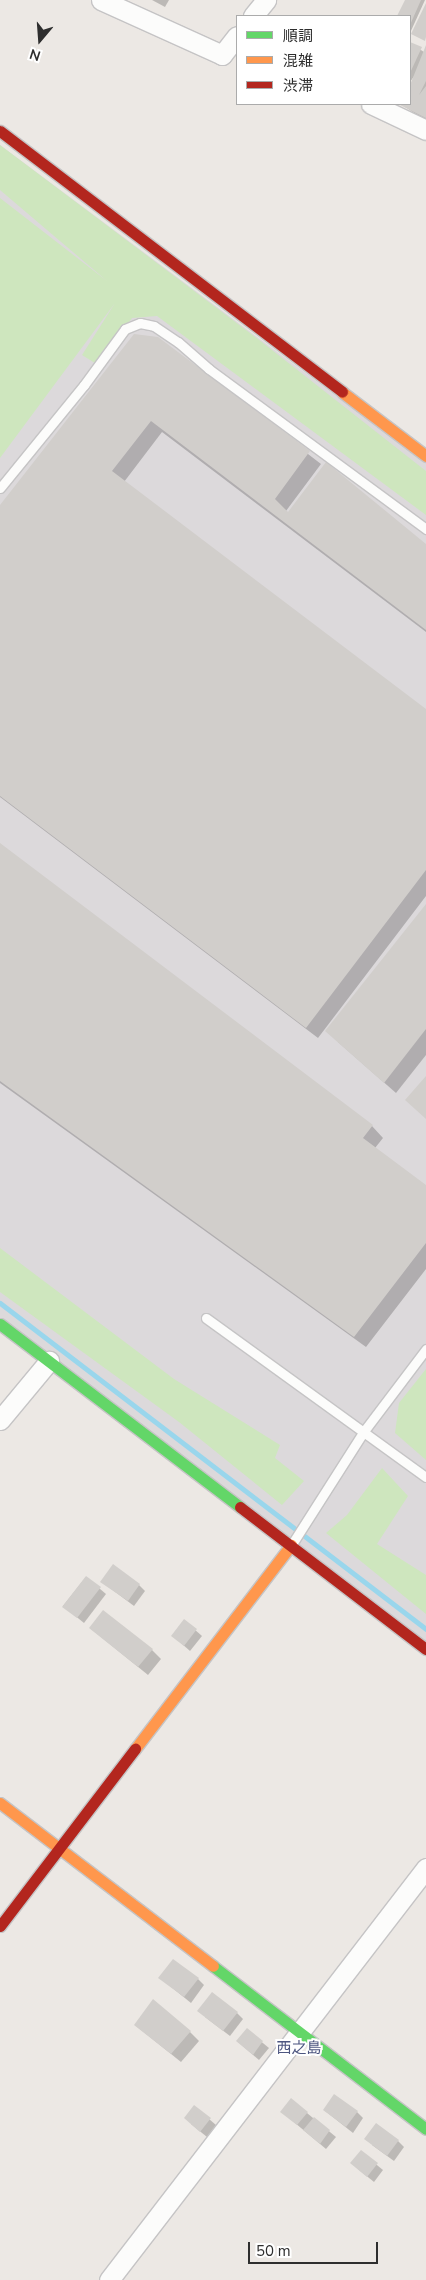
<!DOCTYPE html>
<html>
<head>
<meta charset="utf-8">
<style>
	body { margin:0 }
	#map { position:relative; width:426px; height:2280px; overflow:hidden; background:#ece8e4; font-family:"Nunito Sans","Noto Sans JP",sans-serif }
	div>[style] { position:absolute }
	.industrial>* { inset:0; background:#dcd9db }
	.green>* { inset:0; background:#cee6be }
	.shadow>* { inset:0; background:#0003 }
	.stream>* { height:5px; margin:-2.5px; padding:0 2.5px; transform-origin:2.5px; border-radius:2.5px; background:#99d6ec }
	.building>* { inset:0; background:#d1cecb }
	.roads { filter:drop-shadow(1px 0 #c5c4c5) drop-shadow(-1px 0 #c5c4c5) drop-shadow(0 1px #c5c4c5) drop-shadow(0 -1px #c5c4c5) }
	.lane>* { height:9px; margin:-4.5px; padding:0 4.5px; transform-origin:4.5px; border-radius:4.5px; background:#fcfcfb }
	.street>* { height:19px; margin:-9.5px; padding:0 9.5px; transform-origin:9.5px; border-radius:9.5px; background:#fcfcfb }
	.fast>* { height:11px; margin:-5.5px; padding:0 5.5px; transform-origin:5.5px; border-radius:5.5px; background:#63d668 }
	.slow>* { height:11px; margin:-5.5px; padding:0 5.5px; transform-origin:5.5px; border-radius:5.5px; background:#ff974d }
	.jam>* { height:11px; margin:-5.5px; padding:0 5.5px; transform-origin:5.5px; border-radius:5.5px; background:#b3261e }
	span { translate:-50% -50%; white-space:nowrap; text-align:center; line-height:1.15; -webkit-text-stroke:4px #fff; paint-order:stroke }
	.quarter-label { font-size:15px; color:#4d5680 }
	.legend { position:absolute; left:236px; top:15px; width:175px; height:90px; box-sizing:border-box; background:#fff; border:1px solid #ababab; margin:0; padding:6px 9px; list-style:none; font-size:15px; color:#2e2e2e }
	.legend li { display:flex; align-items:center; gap:10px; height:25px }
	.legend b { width:25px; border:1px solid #ababab }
	.north { position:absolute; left:15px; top:15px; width:50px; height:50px; -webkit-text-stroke:4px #fff; paint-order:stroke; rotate:198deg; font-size:14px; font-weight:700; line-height:20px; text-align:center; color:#2e2e2e }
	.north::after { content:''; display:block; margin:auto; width:18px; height:22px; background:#2e2e2e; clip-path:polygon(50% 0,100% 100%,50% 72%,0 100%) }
	.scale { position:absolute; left:248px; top:2242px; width:130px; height:22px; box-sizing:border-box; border:2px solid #2e2e2e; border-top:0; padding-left:6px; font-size:15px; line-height:18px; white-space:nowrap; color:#2e2e2e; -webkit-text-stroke:4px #fff; paint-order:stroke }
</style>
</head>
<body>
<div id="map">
	<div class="industrial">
		<div style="clip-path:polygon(0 145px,426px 463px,426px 1643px,0 1322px)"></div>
	</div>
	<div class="green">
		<div style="clip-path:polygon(0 145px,258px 339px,426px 471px,426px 515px,157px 316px,132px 318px,98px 365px,82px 355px,115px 303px,0 458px,0 198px,107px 281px,0 190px)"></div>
		<div style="clip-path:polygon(0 1248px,174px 1379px,280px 1445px,275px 1458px,304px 1481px,282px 1505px,179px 1422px,0 1292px)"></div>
		<div style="clip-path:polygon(426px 1369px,426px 1460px,395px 1433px,399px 1403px)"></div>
		<div style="clip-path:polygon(382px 1468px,408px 1496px,377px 1544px,426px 1575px,426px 1614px,326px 1533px,347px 1515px)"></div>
	</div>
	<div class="shadow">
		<div style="clip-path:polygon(152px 0,169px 0,165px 7px)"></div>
		<div style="clip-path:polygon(406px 0,425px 0,410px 33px,410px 16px,398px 16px)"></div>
		<div style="clip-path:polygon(410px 43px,424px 52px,426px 50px,426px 121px,401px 104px,410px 104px,410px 89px,415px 75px,410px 82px)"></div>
		<div style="clip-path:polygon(157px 338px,321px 464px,286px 511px,288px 514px,426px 546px,426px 632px,162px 432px,124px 482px,426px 711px,426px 896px,318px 1038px,0 797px,0 507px)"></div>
		<div style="clip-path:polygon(0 844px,372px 1126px,383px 1138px,375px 1148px,426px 1187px,426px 1269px,366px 1347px,0 1083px)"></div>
		<div style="clip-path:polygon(426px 906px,426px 1055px,396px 1093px,338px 1042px)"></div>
		<div style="clip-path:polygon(86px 1577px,106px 1594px,84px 1623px,63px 1606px)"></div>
		<div style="clip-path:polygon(102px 1582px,139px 1585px,145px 1591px,134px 1606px)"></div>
		<div style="clip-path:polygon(185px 1621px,202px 1636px,190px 1651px,173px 1636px)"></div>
		<div style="clip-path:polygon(90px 1628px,152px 1650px,161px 1659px,148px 1675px)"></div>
		<div style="clip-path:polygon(160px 1978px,198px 1979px,204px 1985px,191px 2003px)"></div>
		<div style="clip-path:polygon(237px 2013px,243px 2019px,230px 2036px,205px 2017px)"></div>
		<div style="clip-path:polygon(135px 2025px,190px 2032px,199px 2041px,181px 2062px)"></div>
		<div style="clip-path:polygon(247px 2030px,269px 2048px,259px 2060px,237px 2041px)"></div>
		<div style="clip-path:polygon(194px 2106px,216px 2125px,207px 2137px,191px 2124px)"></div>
		<div style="clip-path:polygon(324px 2110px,357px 2112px,363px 2118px,353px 2133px)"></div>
		<div style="clip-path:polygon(282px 2112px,307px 2113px,336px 2137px,326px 2149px)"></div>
		<div style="clip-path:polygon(398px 2141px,404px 2147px,394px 2161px,372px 2145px)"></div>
		<div style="clip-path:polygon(361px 2152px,383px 2170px,374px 2182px,358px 2169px)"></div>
	</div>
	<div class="stream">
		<div style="left:0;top:1303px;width:536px;rotate:37.43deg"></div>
	</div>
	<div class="building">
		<div style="clip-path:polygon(405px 0,421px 0,410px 25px,410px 16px,397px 16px)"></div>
		<div style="clip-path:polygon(426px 3px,426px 37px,425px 41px,411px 34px)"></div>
		<div style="clip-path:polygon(410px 42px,422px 47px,410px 73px)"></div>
		<div style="clip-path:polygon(426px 45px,426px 81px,419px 95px,426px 86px,426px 118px,398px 104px,410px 104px,410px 85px)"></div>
		<div style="clip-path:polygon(134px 334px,158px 337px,310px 451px,275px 499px,288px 512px,326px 462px,426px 544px,426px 630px,151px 421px,112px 471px,426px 709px,426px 870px,306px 1028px,0 796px,0 505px)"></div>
		<div style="clip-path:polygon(0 843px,373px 1125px,363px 1138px,426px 1185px,426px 1243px,354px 1337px,0 1081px)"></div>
		<div style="clip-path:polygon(426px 904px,426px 1029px,384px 1083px,325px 1031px)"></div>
		<div style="clip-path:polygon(426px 1076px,426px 1119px,405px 1100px)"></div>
		<div style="clip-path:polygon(113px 1564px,140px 1584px,128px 1601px,100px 1582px)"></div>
		<div style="clip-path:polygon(86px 1576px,101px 1587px,77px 1618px,62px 1607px)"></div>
		<div style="clip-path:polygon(103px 1610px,153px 1649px,138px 1667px,89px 1628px)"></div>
		<div style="clip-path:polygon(184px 1619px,197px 1629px,184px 1646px,171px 1636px)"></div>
		<div style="clip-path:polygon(173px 1959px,199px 1978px,184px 1997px,158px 1978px)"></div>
		<div style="clip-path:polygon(212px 1992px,238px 2012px,223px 2031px,197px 2011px)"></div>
		<div style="clip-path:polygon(153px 1999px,191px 2031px,171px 2054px,134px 2025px)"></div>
		<div style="clip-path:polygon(247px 2028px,263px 2041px,253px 2055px,236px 2041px)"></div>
		<div style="clip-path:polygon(334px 2094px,358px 2111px,346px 2127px,323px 2110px)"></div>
		<div style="clip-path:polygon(291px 2098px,308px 2112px,297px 2125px,280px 2112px)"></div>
		<div style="clip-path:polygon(194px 2105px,211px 2118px,200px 2132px,184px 2118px)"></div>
		<div style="clip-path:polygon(314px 2117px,330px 2130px,320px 2144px,303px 2130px)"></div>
		<div style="clip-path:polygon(376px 2123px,399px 2140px,387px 2156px,364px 2139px)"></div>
		<div style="clip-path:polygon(361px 2150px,378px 2163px,367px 2177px,350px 2163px)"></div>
	</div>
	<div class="roads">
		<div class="lane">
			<div style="left:0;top:488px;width:133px;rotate:-50.8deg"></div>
			<div style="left:84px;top:385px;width:69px;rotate:-53.8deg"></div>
			<div style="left:125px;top:329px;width:16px;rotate:-22deg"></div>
			<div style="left:140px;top:323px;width:14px;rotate:12deg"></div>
			<div style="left:154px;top:326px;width:29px;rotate:34deg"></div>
			<div style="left:178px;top:342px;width:41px;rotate:41.1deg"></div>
			<div style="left:209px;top:369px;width:270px;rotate:36.4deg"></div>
			<div style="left:206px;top:1318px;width:271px;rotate:35.9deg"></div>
			<div style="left:292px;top:1544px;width:134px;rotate:-57.5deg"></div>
			<div style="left:364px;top:1431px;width:103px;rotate:-52.9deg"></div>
		</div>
		<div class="street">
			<div style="left:101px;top:0;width:133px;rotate:24.4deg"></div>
			<div style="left:222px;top:55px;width:24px;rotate:-52deg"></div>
			<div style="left:253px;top:16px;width:21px;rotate:-51deg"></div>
			<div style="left:371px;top:104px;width:61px;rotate:25.3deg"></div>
			<div style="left:0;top:1420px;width:77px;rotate:-50.3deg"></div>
			<div style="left:109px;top:2280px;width:520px;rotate:-52.42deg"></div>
		</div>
		<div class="fast">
			<div style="left:0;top:1324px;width:302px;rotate:37.3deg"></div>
			<div style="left:213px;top:1966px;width:268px;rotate:37.4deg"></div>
		</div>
		<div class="slow">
			<div style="left:342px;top:392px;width:106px;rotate:37.3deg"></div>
			<div style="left:135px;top:1749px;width:257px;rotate:-52.6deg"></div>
			<div style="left:0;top:1803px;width:268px;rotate:37.4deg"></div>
		</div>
		<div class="jam">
			<div style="left:0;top:131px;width:430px;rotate:37.3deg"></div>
			<div style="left:240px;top:1507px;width:234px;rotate:37.4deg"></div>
			<div style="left:0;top:1926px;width:223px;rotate:-52.7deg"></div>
		</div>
	</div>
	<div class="quarter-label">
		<span style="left:299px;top:2049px">西之島</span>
	</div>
	<ul class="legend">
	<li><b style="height:6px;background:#63d668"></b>順調</li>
	<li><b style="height:6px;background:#ff974d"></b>混雑</li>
	<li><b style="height:6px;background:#b3261e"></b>渋滞</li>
	</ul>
	<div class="north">N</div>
	<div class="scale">50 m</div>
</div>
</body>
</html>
